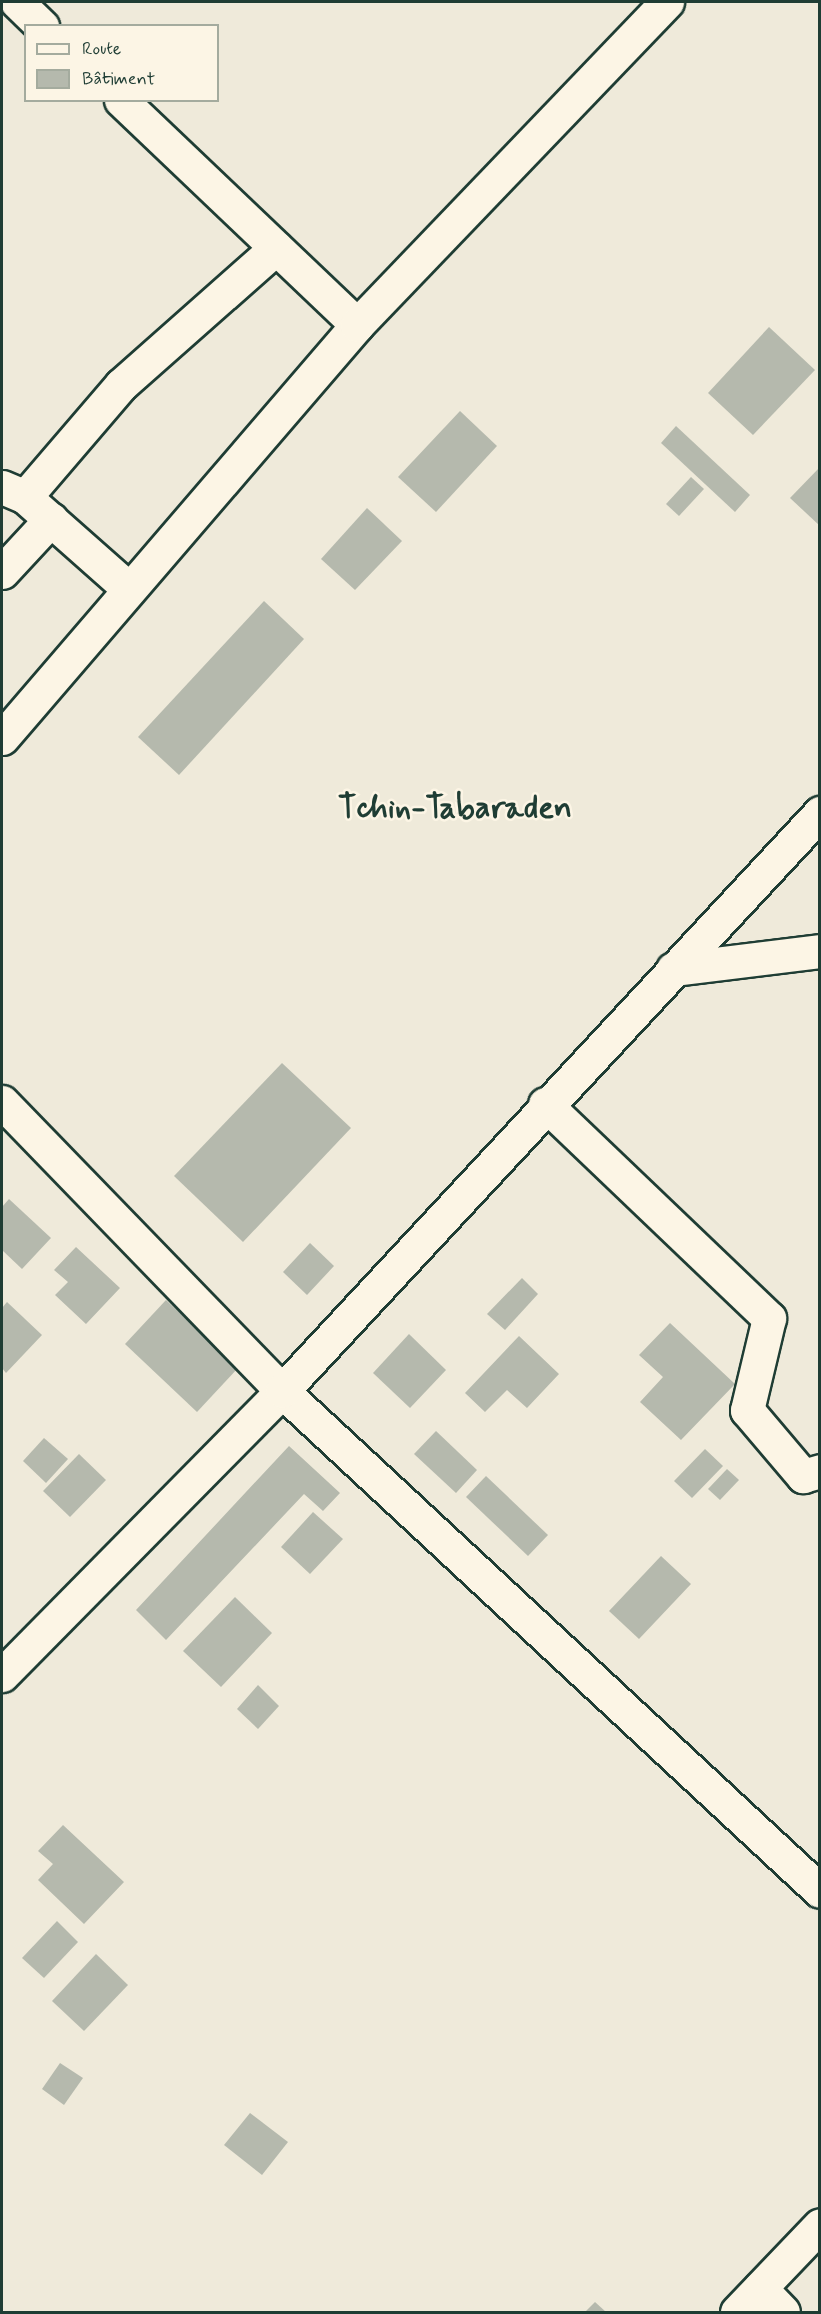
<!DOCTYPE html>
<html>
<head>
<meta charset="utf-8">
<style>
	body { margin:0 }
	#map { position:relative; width:821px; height:2314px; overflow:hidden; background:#efeada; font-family:Mynerve,sans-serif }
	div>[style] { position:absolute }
	.building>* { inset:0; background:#b5b9ad }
	.roads { filter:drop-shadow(2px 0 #1f3d34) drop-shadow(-2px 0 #1f3d34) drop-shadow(0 2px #1f3d34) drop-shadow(0 -2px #1f3d34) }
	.minor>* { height:33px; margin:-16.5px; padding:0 16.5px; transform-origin:16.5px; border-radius:16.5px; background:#fcf5e5 }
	span { translate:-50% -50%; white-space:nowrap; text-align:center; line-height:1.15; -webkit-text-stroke:5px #fcf5e5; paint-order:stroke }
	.town-label { font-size:32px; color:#1f3d34; font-weight:700 }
	.frame { position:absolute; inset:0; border:3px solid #1f3d34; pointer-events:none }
	.legend { position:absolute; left:24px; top:24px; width:195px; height:78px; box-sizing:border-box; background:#fcf5e5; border:2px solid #a4ab9e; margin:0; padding:8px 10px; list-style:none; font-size:18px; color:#1f3d34 }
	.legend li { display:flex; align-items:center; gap:12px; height:30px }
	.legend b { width:30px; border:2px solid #a4ab9e }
</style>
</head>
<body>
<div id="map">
	<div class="building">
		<div style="clip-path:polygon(769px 327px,815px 370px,753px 435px,708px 393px)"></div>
		<div style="clip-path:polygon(460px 411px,497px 446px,436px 512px,398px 477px)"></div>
		<div style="clip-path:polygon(676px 426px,750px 495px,735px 512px,661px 443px)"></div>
		<div style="clip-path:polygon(820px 467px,820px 526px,790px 498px)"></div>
		<div style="clip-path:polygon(691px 477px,704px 489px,679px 516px,666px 504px)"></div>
		<div style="clip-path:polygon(367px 508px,402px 541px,355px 590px,321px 559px)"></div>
		<div style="clip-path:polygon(264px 601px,304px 639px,179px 775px,138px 737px)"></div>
		<div style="clip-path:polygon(282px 1063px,351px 1128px,243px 1242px,174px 1176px)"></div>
		<div style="clip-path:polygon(9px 1199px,51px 1238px,22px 1269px,2px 1250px,2px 1207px)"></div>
		<div style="clip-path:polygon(310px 1243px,334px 1266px,307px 1295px,283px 1272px)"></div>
		<div style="clip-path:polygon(76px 1247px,120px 1288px,86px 1324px,55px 1295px,68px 1282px,54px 1270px)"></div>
		<div style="clip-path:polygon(522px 1278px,538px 1294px,505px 1330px,487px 1314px)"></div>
		<div style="clip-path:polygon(166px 1300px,238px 1368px,197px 1412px,125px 1344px)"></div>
		<div style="clip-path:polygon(7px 1302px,42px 1335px,6px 1373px,2px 1368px,2px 1308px)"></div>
		<div style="clip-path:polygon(670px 1323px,735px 1384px,681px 1440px,640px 1402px,663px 1377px,639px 1355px)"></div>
		<div style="clip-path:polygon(409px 1334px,446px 1370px,410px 1408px,373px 1373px)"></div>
		<div style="clip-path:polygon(519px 1336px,559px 1374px,527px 1408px,507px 1390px,485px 1412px,465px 1393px)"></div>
		<div style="clip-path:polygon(436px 1431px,477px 1470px,456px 1493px,414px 1454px)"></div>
		<div style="clip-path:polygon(44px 1438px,68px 1459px,46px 1483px,23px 1461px)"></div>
		<div style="clip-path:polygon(289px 1446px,340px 1493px,323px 1511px,304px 1494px,166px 1640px,136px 1610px)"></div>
		<div style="clip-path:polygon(705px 1449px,723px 1466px,692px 1498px,674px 1481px)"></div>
		<div style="clip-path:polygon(79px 1454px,106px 1480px,70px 1517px,43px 1491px)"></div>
		<div style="clip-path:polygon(727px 1469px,739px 1480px,720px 1500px,708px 1489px)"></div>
		<div style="clip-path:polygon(486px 1476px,548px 1535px,528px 1556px,466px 1497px)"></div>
		<div style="clip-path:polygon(313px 1512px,343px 1539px,310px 1574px,281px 1547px)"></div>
		<div style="clip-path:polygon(661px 1556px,691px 1584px,639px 1639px,609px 1611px)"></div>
		<div style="clip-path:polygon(235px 1597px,272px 1633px,221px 1687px,183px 1651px)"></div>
		<div style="clip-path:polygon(258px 1685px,279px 1706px,258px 1729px,237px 1709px)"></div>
		<div style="clip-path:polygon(63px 1825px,124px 1882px,84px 1924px,38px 1880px,53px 1864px,38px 1851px)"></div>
		<div style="clip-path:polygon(57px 1921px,78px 1942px,44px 1978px,22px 1958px)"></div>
		<div style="clip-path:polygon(96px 1954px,128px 1985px,84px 2031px,52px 2001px)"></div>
		<div style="clip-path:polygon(60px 2063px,83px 2078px,64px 2105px,42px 2089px)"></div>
		<div style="clip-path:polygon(250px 2113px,288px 2142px,262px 2175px,224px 2145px)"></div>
		<div style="clip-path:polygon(595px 2302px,606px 2312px,585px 2312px)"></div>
	</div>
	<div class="roads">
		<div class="minor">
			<div style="left:17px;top:2px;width:35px;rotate:44deg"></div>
			<div style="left:121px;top:100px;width:326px;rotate:43.6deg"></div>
			<div style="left:2px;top:487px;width:25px;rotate:23deg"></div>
			<div style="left:25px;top:497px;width:139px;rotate:41.5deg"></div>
			<div style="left:25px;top:497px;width:148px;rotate:-49.4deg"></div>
			<div style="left:121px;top:385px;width:207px;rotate:-41.5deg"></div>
			<div style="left:2px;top:572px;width:72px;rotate:-47.2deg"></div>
			<div style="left:2px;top:738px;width:545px;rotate:-49.32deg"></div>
			<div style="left:357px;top:325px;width:448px;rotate:-46.2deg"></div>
			<div style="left:673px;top:969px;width:148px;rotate:-7deg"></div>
			<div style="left:2px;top:1102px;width:402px;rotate:45.9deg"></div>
			<div style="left:282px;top:1391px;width:734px;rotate:42.9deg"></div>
			<div style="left:545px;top:1104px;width:310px;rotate:43.7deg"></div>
			<div style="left:769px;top:1318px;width:95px;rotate:103.4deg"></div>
			<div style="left:747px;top:1410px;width:87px;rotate:49.7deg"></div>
			<div style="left:803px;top:1476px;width:18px;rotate:-16deg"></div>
			<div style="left:2px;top:1675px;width:399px;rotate:-45.4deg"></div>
			<div style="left:282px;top:1391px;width:790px;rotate:-47.05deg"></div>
			<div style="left:760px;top:2288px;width:33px;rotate:46deg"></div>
			<div style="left:737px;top:2312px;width:120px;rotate:-46.3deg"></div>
		</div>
	</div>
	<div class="town-label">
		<span style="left:455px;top:808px">Tchin-Tabaraden</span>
	</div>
	<div class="frame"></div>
	<ul class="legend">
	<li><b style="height:8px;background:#fcf5e5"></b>Route</li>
	<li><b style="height:16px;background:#b5b9ad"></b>Bâtiment</li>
	</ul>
</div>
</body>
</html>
